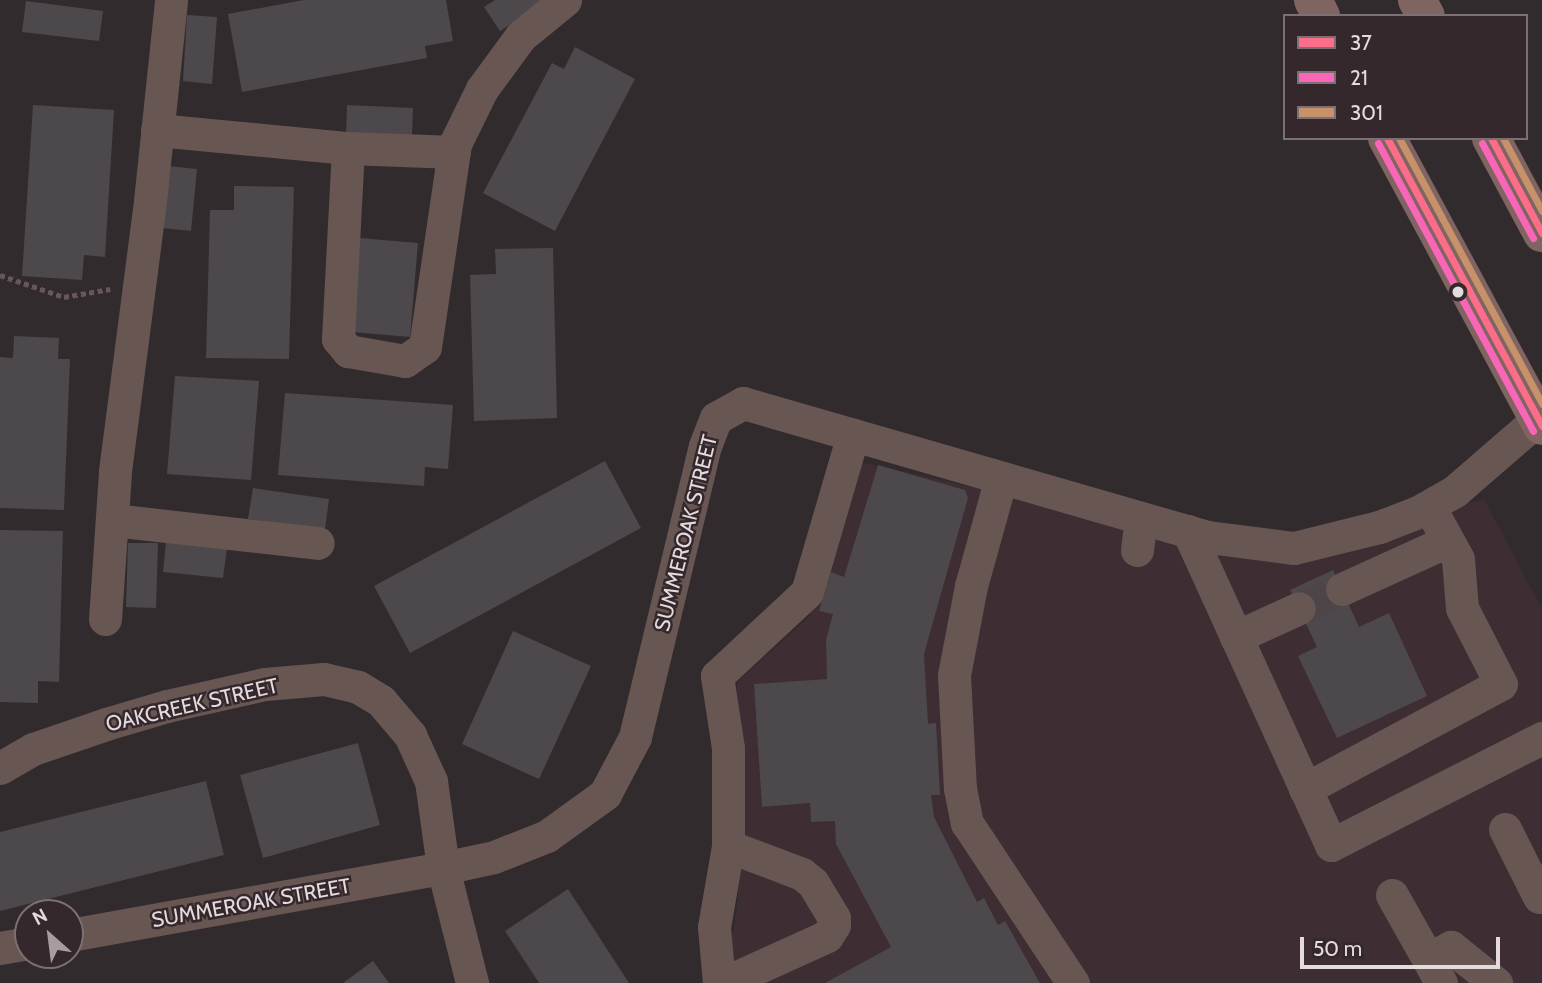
<!DOCTYPE html>
<html>
<head>
<meta charset="utf-8">
<style>
	body { margin:0 }
	#map { position:relative; width:1542px; height:983px; overflow:hidden; background:#322b2e; font-family:Cabin,sans-serif }
	div>[style] { position:absolute }
	.built>* { inset:0; background:#3e2d33 }
	.building>* { inset:0; background:#4c484b }
	.minor-tunnel>* { height:33px; margin-top:-16.5px; transform-origin:0; background:repeating-linear-gradient(90deg,#4d4548 0 33px,transparent 0 50px) }
	.path>* { height:4.5px; margin-top:-2.25px; transform-origin:0; background:repeating-linear-gradient(90deg,#665858 0 5px,transparent 0 8.5px) }
	.minor>* { height:33px; margin:-16.5px; padding:0 16.5px; transform-origin:16.5px; border-radius:16.5px; background:#685653 }
	.major>* { height:38px; margin:-19px; padding:0 19px; transform-origin:19px; border-radius:19px; background:#7f6462 }
	.bus-1>* { height:7px; margin:-3.5px; padding:0 3.5px; transform-origin:3.5px; border-radius:3.5px; background:#fb6d88 }
	.bus-2>* { height:7px; margin:-3.5px; padding:0 3.5px; transform-origin:3.5px; border-radius:3.5px; background:#fa66b7 }
	.bus-3>* { height:7px; margin:-3.5px; padding:0 3.5px; transform-origin:3.5px; border-radius:3.5px; background:#c7916a }
	.dots>* { width:19px; height:19px; translate:-50% -50%; box-sizing:border-box; border:4px solid #35282d; border-radius:50% }
	span { translate:-50% -50%; white-space:nowrap; text-align:center; line-height:1.15; -webkit-text-stroke:5px #35282d; paint-order:stroke }
	.street-label { font-size:21px; color:#e3dbde }
	.legend { position:absolute; left:1283px; top:14px; width:245px; height:126px; box-sizing:border-box; background:#35282d; border:2px solid #7b7074; margin:0; padding:9px 12px; list-style:none; font-size:21px; color:#e3dbde }
	.legend li { display:flex; align-items:center; gap:14px; height:35px }
	.legend b { width:35px; border:2px solid #7b7074 }
	.north { position:absolute; left:14px; top:899px; width:70px; height:70px; box-sizing:border-box; background:#35282d; border:2px solid #7b7074; border-radius:50%; rotate:332deg; font-size:19px; font-weight:700; line-height:28px; text-align:center; color:#e3dbde }
	.north::after { content:''; display:block; margin:auto; width:24px; height:32px; background:#a59da0; clip-path:polygon(50% 0,100% 100%,50% 72%,0 100%) }
	.scale { position:absolute; left:1300px; top:937px; width:200px; height:32px; box-sizing:border-box; border:4px solid #e3dbde; border-top:0; padding-left:9px; font-size:21px; line-height:24px; white-space:nowrap; color:#e3dbde; -webkit-text-stroke:5px #35282d; paint-order:stroke }
</style>
</head>
<body>
<div id="map">
	<div class="built">
		<div style="clip-path:polygon(855px 461px,1158px 528px,1288px 561px,1484px 499px,1542px 609px,1542px 983px,739px 983px,728px 962px,738px 903px,737px 682px,809px 617px)"></div>
	</div>
	<div class="building">
		<div style="clip-path:polygon(304px 0,446px 0,453px 41px,425px 46px,427px 58px,242px 92px,228px 14px)"></div>
		<div style="clip-path:polygon(495px 0,549px 0,500px 31px,484px 7px)"></div>
		<div style="clip-path:polygon(26px 1px,103px 11px,99px 41px,22px 32px)"></div>
		<div style="clip-path:polygon(187px 15px,217px 17px,212px 84px,183px 81px)"></div>
		<div style="clip-path:polygon(575px 47px,635px 79px,555px 231px,483px 193px,552px 63px,564px 69px)"></div>
		<div style="clip-path:polygon(33px 105px,114px 110px,105px 257px,84px 255px,82px 280px,22px 276px)"></div>
		<div style="clip-path:polygon(347px 105px,413px 108px,412px 136px,346px 134px)"></div>
		<div style="clip-path:polygon(168px 166px,197px 169px,191px 231px,162px 228px)"></div>
		<div style="clip-path:polygon(234px 186px,294px 187px,289px 359px,206px 358px,210px 210px,234px 210px)"></div>
		<div style="clip-path:polygon(360px 238px,418px 243px,410px 337px,352px 332px)"></div>
		<div style="clip-path:polygon(553px 248px,557px 418px,474px 421px,470px 275px,496px 274px,495px 249px)"></div>
		<div style="clip-path:polygon(14px 336px,59px 338px,58px 359px,70px 359px,64px 510px,0 508px,0 357px,13px 358px)"></div>
		<div style="clip-path:polygon(175px 376px,259px 381px,251px 480px,167px 474px)"></div>
		<div style="clip-path:polygon(285px 393px,453px 405px,448px 469px,425px 467px,424px 486px,278px 475px)"></div>
		<div style="clip-path:polygon(605px 461px,641px 528px,410px 653px,374px 586px)"></div>
		<div style="clip-path:polygon(878px 465px,965px 490px,968px 498px,924px 654px,928px 724px,936px 723px,940px 795px,931px 795px,934px 817px,977px 902px,984px 898px,998px 925px,1005px 921px,1040px 983px,825px 983px,891px 947px,836px 844px,835px 821px,811px 822px,810px 803px,762px 807px,754px 684px,827px 679px,826px 640px,833px 614px,819px 611px,831px 572px,844px 577px)"></div>
		<div style="clip-path:polygon(253px 488px,329px 499px,325px 530px,248px 519px)"></div>
		<div style="clip-path:polygon(0 530px,63px 531px,59px 682px,38px 681px,38px 703px,0 702px)"></div>
		<div style="clip-path:polygon(166px 542px,227px 548px,223px 578px,163px 572px)"></div>
		<div style="clip-path:polygon(128px 543px,158px 543px,156px 608px,126px 607px)"></div>
		<div style="clip-path:polygon(1333px 570px,1359px 627px,1389px 613px,1427px 696px,1337px 738px,1298px 656px,1317px 647px,1290px 590px)"></div>
		<div style="clip-path:polygon(513px 631px,591px 666px,539px 779px,462px 744px)"></div>
		<div style="clip-path:polygon(358px 743px,380px 825px,263px 858px,240px 775px)"></div>
		<div style="clip-path:polygon(206px 781px,224px 855px,0 911px,0 832px)"></div>
		<div style="clip-path:polygon(568px 889px,629px 983px,539px 983px,505px 931px)"></div>
		<div style="clip-path:polygon(373px 961px,389px 983px,343px 983px)"></div>
	</div>
	<div class="minor-tunnel">
		<div style="left:1299px;top:608px;width:47px;rotate:-23.8deg"></div>
	</div>
	<div class="path">
		<div style="left:0;top:275px;width:68px;rotate:19deg"></div>
		<div style="left:64px;top:297px;width:47px;rotate:-9.9deg"></div>
	</div>
	<div class="minor">
		<div style="left:157px;top:130px;width:192px;rotate:5.4deg"></div>
		<div style="left:348px;top:148px;width:106px;rotate:2.2deg"></div>
		<div style="left:348px;top:148px;width:191px;rotate:93deg"></div>
		<div style="left:338px;top:339px;width:16px;rotate:50deg"></div>
		<div style="left:348px;top:351px;width:58px;rotate:10deg"></div>
		<div style="left:405px;top:361px;width:24px;rotate:-35deg"></div>
		<div style="left:425px;top:347px;width:205px;rotate:-81.6deg"></div>
		<div style="left:455px;top:144px;width:61px;rotate:-63.9deg"></div>
		<div style="left:482px;top:89px;width:66px;rotate:-53.7deg"></div>
		<div style="left:521px;top:36px;width:57px;rotate:-39.3deg"></div>
		<div style="left:1001px;top:478px;width:112px;rotate:105.5deg"></div>
		<div style="left:971px;top:586px;width:91px;rotate:100.8deg"></div>
		<div style="left:954px;top:675px;width:113px;rotate:87deg"></div>
		<div style="left:960px;top:788px;width:36px;rotate:79deg"></div>
		<div style="left:967px;top:823px;width:192px;rotate:56.5deg"></div>
		<div style="left:113px;top:520px;width:206px;rotate:6.4deg"></div>
		<div style="left:1188px;top:531px;width:345px;rotate:65.5deg"></div>
		<div style="left:1331px;top:845px;width:237px;rotate:-26.9deg"></div>
		<div style="left:1137px;top:550px;width:32px;rotate:-83deg"></div>
		<div style="left:1342px;top:589px;width:116px;rotate:-24.4deg"></div>
		<div style="left:105px;top:619px;width:148px;rotate:-86.1deg"></div>
		<div style="left:115px;top:471px;width:272px;rotate:-82.6deg"></div>
		<div style="left:150px;top:201px;width:202px;rotate:-84deg"></div>
		<div style="left:1236px;top:637px;width:69px;rotate:-24.7deg"></div>
		<div style="left:0;top:768px;width:38px;rotate:-30deg"></div>
		<div style="left:33px;top:749px;width:77px;rotate:-18.9deg"></div>
		<div style="left:106px;top:724px;width:64px;rotate:-16.4deg"></div>
		<div style="left:167px;top:706px;width:100px;rotate:-12.7deg"></div>
		<div style="left:265px;top:684px;width:59px;rotate:-4.8deg"></div>
		<div style="left:324px;top:679px;width:35px;rotate:13deg"></div>
		<div style="left:358px;top:687px;width:27px;rotate:31deg"></div>
		<div style="left:381px;top:701px;width:45px;rotate:49.5deg"></div>
		<div style="left:410px;top:735px;width:51px;rotate:65.5deg"></div>
		<div style="left:431px;top:781px;width:88px;rotate:82.1deg"></div>
		<div style="left:443px;top:868px;width:119px;rotate:75.8deg"></div>
		<div style="left:1305px;top:789px;width:222px;rotate:-28.2deg"></div>
		<div style="left:1501px;top:684px;width:85px;rotate:-117.2deg"></div>
		<div style="left:1462px;top:608px;width:49px;rotate:-94.7deg"></div>
		<div style="left:1458px;top:559px;width:60px;rotate:-118.7deg"></div>
		<div style="left:1505px;top:829px;width:76px;rotate:63.4deg"></div>
		<div style="left:1392px;top:895px;width:73px;rotate:60.6deg"></div>
		<div style="left:70px;top:935px;width:379px;rotate:-10.2deg"></div>
		<div style="left:443px;top:868px;width:52px;rotate:-12.2deg"></div>
		<div style="left:494px;top:857px;width:57px;rotate:-21.6deg"></div>
		<div style="left:547px;top:836px;width:72px;rotate:-35.9deg"></div>
		<div style="left:605px;top:794px;width:64px;rotate:-62.2deg"></div>
		<div style="left:635px;top:737px;width:299px;rotate:-76.5deg"></div>
		<div style="left:705px;top:446px;width:30px;rotate:-69deg"></div>
		<div style="left:716px;top:418px;width:31px;rotate:-29deg"></div>
		<div style="left:743px;top:403px;width:484px;rotate:16.1deg"></div>
		<div style="left:1208px;top:537px;width:87px;rotate:7.3deg"></div>
		<div style="left:1294px;top:548px;width:88px;rotate:-13.9deg"></div>
		<div style="left:1379px;top:527px;width:42px;rotate:-21deg"></div>
		<div style="left:1418px;top:512px;width:43px;rotate:-29.6deg"></div>
		<div style="left:1455px;top:491px;width:110px;rotate:-40.9deg"></div>
		<div style="left:0;top:948px;width:28px;rotate:-10deg"></div>
		<div style="left:719px;top:983px;width:56px;rotate:-95.1deg"></div>
		<div style="left:714px;top:927px;width:82px;rotate:-80.2deg"></div>
		<div style="left:728px;top:846px;width:98px;rotate:-90deg"></div>
		<div style="left:728px;top:748px;width:73px;rotate:-98.7deg"></div>
		<div style="left:717px;top:676px;width:123px;rotate:-43deg"></div>
		<div style="left:807px;top:592px;width:164px;rotate:-73.7deg"></div>
		<div style="left:724px;top:983px;width:113px;rotate:-24.5deg"></div>
		<div style="left:827px;top:936px;width:13px;rotate:-58deg"></div>
		<div style="left:834px;top:925px;width:7px;rotate:-90deg"></div>
		<div style="left:834px;top:918px;width:41px;rotate:-121deg"></div>
		<div style="left:813px;top:883px;width:14px;rotate:-141deg"></div>
		<div style="left:802px;top:874px;width:79px;rotate:-159.3deg"></div>
		<div style="left:1441px;top:983px;width:27px;rotate:-118deg"></div>
		<div style="left:1428px;top:959px;width:26px;rotate:-28deg"></div>
		<div style="left:1451px;top:947px;width:58px;rotate:38.7deg"></div>
	</div>
	<div class="major">
		<div style="left:1313px;top:0;width:18px;rotate:63deg"></div>
		<div style="left:1417px;top:0;width:18px;rotate:61deg"></div>
		<div style="left:1387px;top:138px;width:327px;rotate:61.7deg"></div>
		<div style="left:1491px;top:138px;width:108px;rotate:61.8deg"></div>
	</div>
	<div class="bus-1">
		<div style="left:1387px;top:138px;width:327px;rotate:61.7deg"></div>
		<div style="left:1491px;top:138px;width:108px;rotate:61.8deg"></div>
	</div>
	<div class="bus-2">
		<div style="left:1378px;top:143px;width:327px;rotate:61.7deg"></div>
		<div style="left:1482px;top:143px;width:108px;rotate:61.8deg"></div>
	</div>
	<div class="bus-3">
		<div style="left:1399px;top:138px;width:302px;rotate:61.7deg"></div>
		<div style="left:1503px;top:138px;width:83px;rotate:61.9deg"></div>
	</div>
	<div class="dots">
		<div style="left:1458px;top:292px;background:#e3dbde"></div>
	</div>
	<div class="street-label">
		<span style="left:686px;top:533px;rotate:-76deg">SUMMEROAK STREET</span>
		<span style="left:192px;top:705px;rotate:-13deg">OAKCREEK STREET</span>
		<span style="left:251px;top:903px;rotate:-10deg">SUMMEROAK STREET</span>
	</div>
	<ul class="legend">
	<li><b style="height:9px;background:#fb6d88"></b>37</li>
	<li><b style="height:9px;background:#fa66b7"></b>21</li>
	<li><b style="height:9px;background:#c7916a"></b>301</li>
	</ul>
	<div class="north">N</div>
	<div class="scale">50 m</div>
</div>
</body>
</html>
